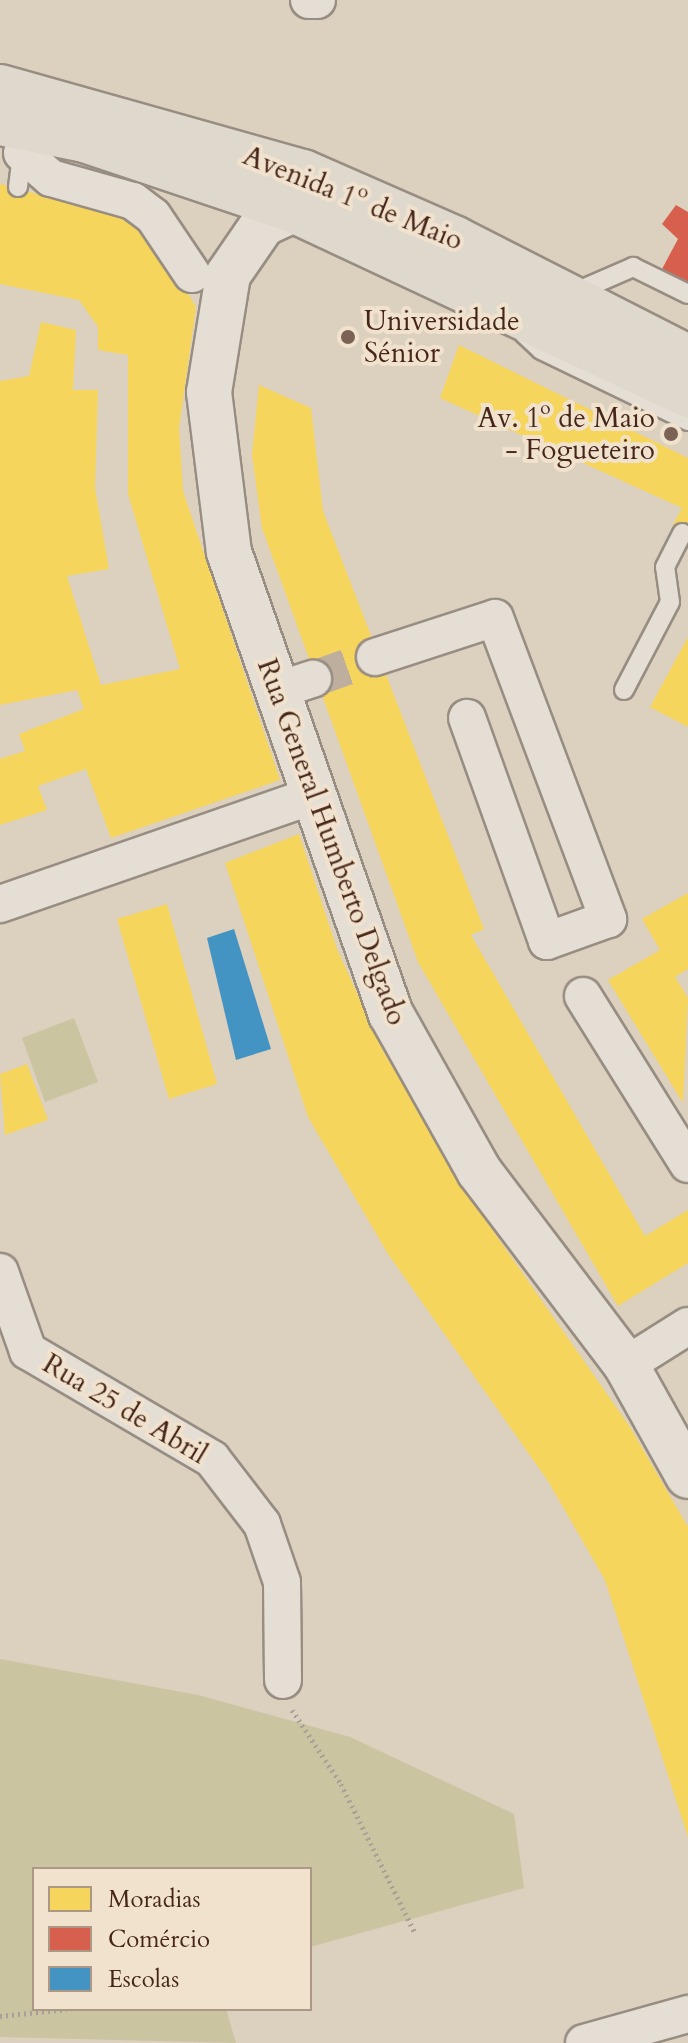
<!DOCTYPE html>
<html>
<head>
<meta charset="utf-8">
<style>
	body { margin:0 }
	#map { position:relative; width:688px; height:2043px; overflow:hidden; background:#dcd0bf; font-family:Cardo,serif }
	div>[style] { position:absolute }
	.green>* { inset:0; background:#cac4a1 }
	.homes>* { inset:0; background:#f6d55c }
	.shops>* { inset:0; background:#d6604d }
	.schools>* { inset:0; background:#4393c3 }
	.street-tunnel>* { height:36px; margin-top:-18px; transform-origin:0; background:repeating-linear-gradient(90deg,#beae9e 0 36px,transparent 0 54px) }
	.path>* { height:5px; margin-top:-2.5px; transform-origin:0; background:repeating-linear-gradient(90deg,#a9a099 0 2px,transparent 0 6px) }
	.roads { filter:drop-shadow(2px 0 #988d82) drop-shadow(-2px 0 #988d82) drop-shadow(0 2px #988d82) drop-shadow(0 -2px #988d82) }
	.lane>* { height:18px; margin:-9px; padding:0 9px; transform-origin:9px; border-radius:9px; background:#e4ded5 }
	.street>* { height:36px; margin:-18px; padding:0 18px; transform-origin:18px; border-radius:18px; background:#e4ded5 }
	.secondary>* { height:44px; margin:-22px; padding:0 22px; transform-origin:22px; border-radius:22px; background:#e4ded5 }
	.primary>* { height:44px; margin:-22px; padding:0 22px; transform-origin:22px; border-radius:22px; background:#dfd8cd }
	.dots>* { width:22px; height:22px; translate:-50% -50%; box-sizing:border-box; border:4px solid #f1e2cd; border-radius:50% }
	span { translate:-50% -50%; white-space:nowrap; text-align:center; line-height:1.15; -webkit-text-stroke:8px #f1e2cd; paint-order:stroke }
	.street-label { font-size:28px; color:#47261a }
	.poi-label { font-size:28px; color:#47261a }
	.left { translate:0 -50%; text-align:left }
	.right { translate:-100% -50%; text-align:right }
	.legend { position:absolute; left:32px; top:1867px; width:280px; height:144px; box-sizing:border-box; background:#f1e2cd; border:2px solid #ad9785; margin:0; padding:10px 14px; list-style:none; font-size:24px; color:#47261a }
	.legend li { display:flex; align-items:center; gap:16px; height:40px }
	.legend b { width:40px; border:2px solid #ad9785 }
</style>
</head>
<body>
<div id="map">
	<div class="green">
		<div style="clip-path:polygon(74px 1018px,98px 1082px,45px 1102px,22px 1038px)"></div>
		<div style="clip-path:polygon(0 1659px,198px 1695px,350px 1737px,514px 1814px,524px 1888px,310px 1947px,310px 1869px,34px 1869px,34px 2009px,226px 2009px,236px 2043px,0 2037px)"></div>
	</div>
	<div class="homes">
		<div style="clip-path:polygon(0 184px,147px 224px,196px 307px,179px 428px,183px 491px,280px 780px,111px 838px,86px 769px,38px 786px,47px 810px,0 825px,0 759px,25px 751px,19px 734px,84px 709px,77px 690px,0 705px,0 381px,29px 376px,41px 322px,76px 330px,73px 390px,98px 390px,95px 488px,109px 569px,67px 576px,101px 685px,180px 669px,128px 494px,128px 355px,98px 350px,98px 327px,79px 300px,0 284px)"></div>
		<div style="clip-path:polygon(459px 345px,688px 458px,688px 536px,672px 527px,682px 508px,440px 398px)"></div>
		<div style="clip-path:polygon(259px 385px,311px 408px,323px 511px,484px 929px,471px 935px,645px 1236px,688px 1210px,688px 1263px,618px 1306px,418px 962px,262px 528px,252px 455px)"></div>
		<div style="clip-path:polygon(688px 637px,688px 727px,650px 707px)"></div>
		<div style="clip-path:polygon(299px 834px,337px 949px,384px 1053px,484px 1218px,630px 1427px,688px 1527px,688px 1837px,605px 1580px,548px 1481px,388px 1254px,308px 1117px,225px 863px)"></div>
		<div style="clip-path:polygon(688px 893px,688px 969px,675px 977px,688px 998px,683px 1103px,608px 980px,660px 950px,642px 919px)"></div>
		<div style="clip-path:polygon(167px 904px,217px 1084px,169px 1099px,117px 919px)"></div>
		<div style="clip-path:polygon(27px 1064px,48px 1120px,5px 1135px,0 1074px)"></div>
	</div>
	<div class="shops">
		<div style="clip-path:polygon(676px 205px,688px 212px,688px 302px,654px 284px,678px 239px,662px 224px)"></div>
	</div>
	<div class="schools">
		<div style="clip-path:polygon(234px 929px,271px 1049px,236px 1060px,207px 938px)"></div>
	</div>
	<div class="street-tunnel">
		<div style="left:313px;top:679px;width:66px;rotate:-19.5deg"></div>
	</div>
	<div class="path">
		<div style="left:292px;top:1710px;width:89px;rotate:56.5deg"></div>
		<div style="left:341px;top:1784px;width:166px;rotate:63.6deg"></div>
		<div style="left:0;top:2016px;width:67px;rotate:-6deg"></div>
	</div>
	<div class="roads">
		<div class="lane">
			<div style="left:18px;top:187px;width:34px;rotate:-83deg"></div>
			<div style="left:571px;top:294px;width:68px;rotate:-23.5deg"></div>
			<div style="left:633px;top:267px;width:61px;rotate:26.1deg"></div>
			<div style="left:524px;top:334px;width:23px;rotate:43deg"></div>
			<div style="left:541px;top:350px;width:163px;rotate:25.8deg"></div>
			<div style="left:624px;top:690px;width:99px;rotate:-62.4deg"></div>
			<div style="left:670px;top:602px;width:35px;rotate:-98deg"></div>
			<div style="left:665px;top:567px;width:38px;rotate:-63deg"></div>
		</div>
		<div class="street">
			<div style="left:309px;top:0;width:8px"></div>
			<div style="left:22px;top:153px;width:38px;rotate:41deg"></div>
			<div style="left:51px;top:178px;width:85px;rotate:15.7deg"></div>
			<div style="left:133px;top:201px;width:25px;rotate:37deg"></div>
			<div style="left:153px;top:216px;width:70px;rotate:56.1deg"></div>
			<div style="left:375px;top:657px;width:126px;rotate:-18deg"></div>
			<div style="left:495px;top:618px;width:322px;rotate:69.4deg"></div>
			<div style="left:608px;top:919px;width:65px;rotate:160.2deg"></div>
			<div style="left:547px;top:941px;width:237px;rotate:-109.7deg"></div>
			<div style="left:275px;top:691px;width:40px;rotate:-18deg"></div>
			<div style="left:0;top:904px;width:330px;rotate:-19.1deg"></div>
			<div style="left:583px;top:996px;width:198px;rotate:58deg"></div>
			<div style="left:0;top:1272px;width:84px;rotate:70.5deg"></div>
			<div style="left:28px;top:1351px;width:213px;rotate:30.4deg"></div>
			<div style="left:212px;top:1459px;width:82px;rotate:52.4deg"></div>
			<div style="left:262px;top:1524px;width:61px;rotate:71deg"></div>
			<div style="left:282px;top:1582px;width:98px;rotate:89.4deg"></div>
			<div style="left:626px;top:1365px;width:73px;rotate:-32.2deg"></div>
			<div style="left:584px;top:2043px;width:108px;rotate:-15.6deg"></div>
		</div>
		<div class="secondary">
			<div style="left:293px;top:210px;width:33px;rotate:155deg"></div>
			<div style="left:263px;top:224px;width:62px;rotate:124.5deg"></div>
			<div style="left:228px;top:275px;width:119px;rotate:99.2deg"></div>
			<div style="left:209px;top:392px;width:161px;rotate:82.9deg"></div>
			<div style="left:229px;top:552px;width:490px;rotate:70.7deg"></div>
			<div style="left:391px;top:1014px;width:180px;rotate:60.7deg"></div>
			<div style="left:479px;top:1171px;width:243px;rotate:52.8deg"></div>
			<div style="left:626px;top:1365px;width:127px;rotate:60.8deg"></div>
		</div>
		<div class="primary">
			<div style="left:0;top:87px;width:315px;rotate:15.7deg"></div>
			<div style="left:303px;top:172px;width:167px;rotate:23.6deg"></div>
			<div style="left:456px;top:239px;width:260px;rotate:27deg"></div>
			<div style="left:0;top:123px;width:86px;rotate:11.4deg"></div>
			<div style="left:84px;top:140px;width:220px;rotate:18.5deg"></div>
			<div style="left:293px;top:210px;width:436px;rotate:25.1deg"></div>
		</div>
	</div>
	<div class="dots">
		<div style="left:348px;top:337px;background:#7b6254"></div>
		<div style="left:671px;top:434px;background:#7b6254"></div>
	</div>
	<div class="street-label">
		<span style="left:353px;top:198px;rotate:22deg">Avenida 1º de Maio</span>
		<span style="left:332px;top:842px;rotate:70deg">Rua General Humberto Delgado</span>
		<span style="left:125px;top:1409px;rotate:31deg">Rua 25 de Abril</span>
	</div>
	<div class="poi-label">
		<span class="left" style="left:364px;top:337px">Universidade<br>Sénior</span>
		<span class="right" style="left:655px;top:434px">Av. 1º de Maio<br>- Fogueteiro</span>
	</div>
	<ul class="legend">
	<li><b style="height:22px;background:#f6d55c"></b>Moradias</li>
	<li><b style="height:22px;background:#d6604d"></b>Comércio</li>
	<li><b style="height:22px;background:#4393c3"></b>Escolas</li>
	</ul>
</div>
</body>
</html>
